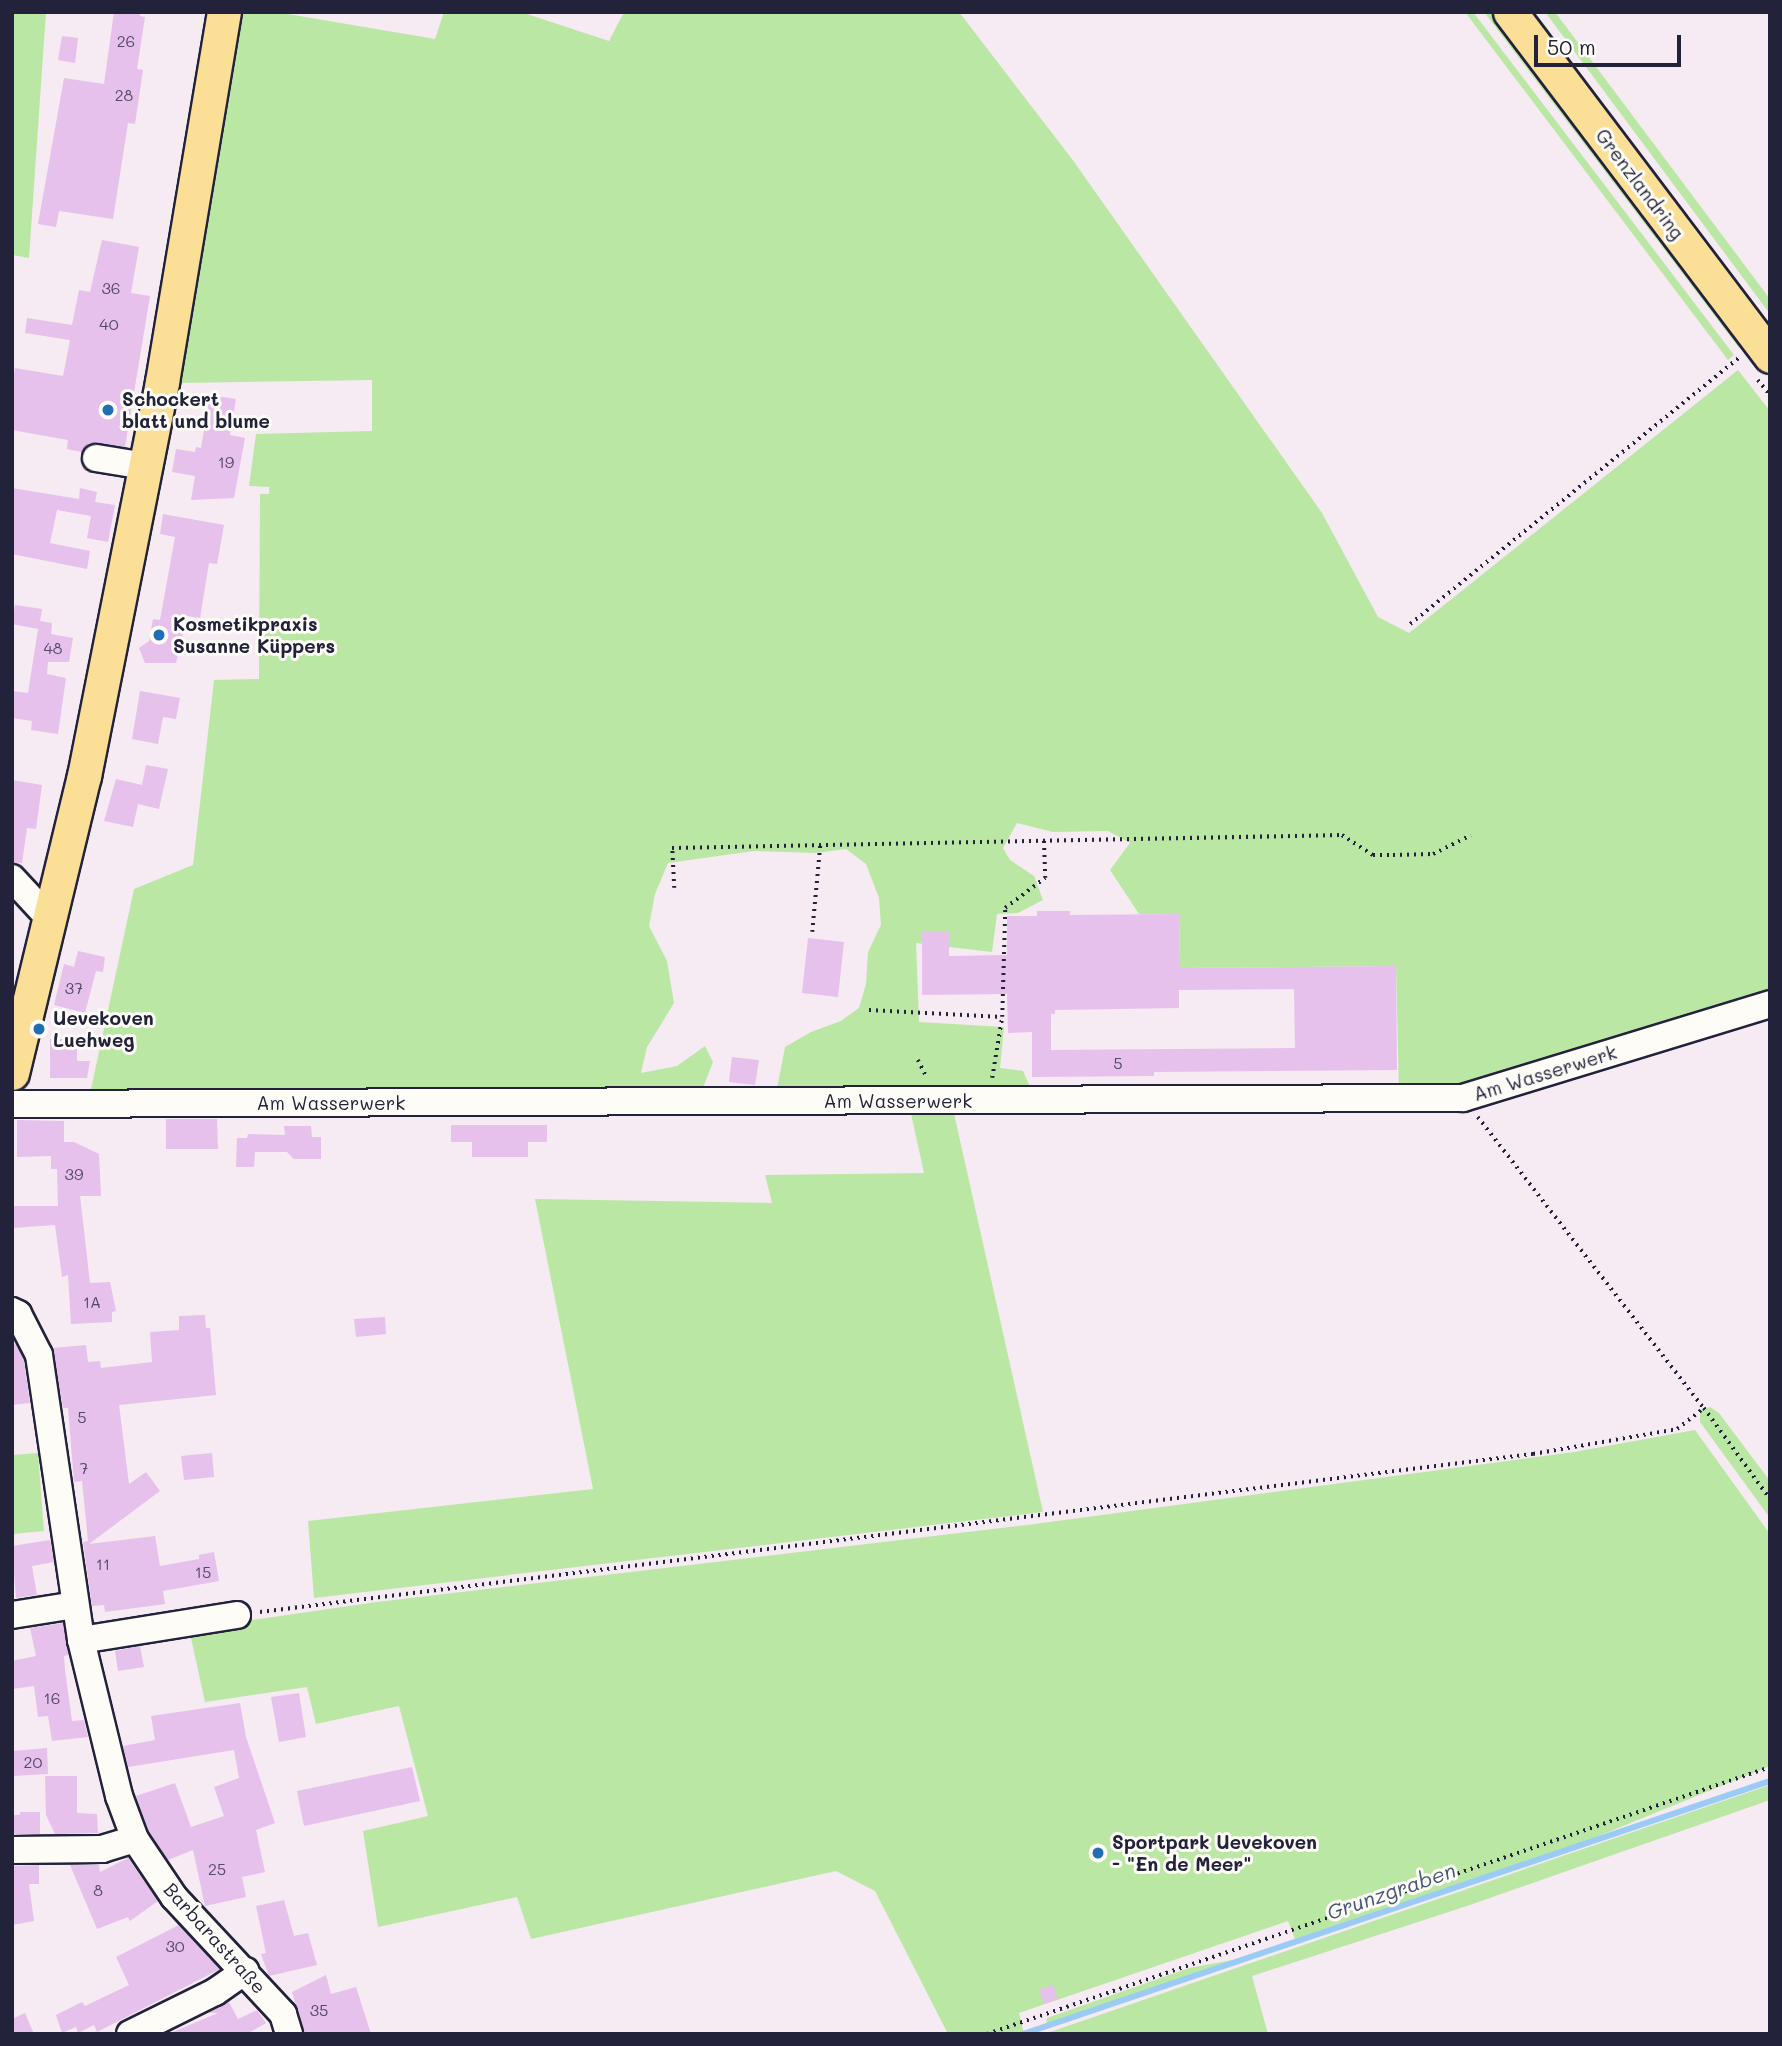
<!DOCTYPE html>
<html>
<head>
<meta charset="utf-8">
<style>
	body { margin:0 }
	#map { position:relative; width:1782px; height:2046px; overflow:hidden; background:#f6eaf3; font-family:Mali,sans-serif }
	div>[style] { position:absolute }
	.green>* { inset:0; background:#bbe7a5 }
	.stream>* { height:6px; margin:-3px; padding:0 3px; transform-origin:3px; border-radius:3px; background:#99cbf5 }
	.building>* { inset:0; background:#e6c1eb }
	.path>* { height:3.5px; margin-top:-1.75px; transform-origin:0; background:repeating-linear-gradient(90deg,#22223b 0 2px,transparent 0 7px) }
	.roads { filter:drop-shadow(2px 0 #22223b) drop-shadow(-2px 0 #22223b) drop-shadow(0 2px #22223b) drop-shadow(0 -2px #22223b) }
	.minor>* { height:26px; margin:-13px; padding:0 13px; transform-origin:13px; border-radius:13px; background:#fdfcf7 }
	.major>* { height:33px; margin:-16.5px; padding:0 16.5px; transform-origin:16.5px; border-radius:16.5px; background:#fbdf96 }
	.dots>* { width:19px; height:19px; translate:-50% -50%; box-sizing:border-box; border:4px solid #fdfcf7; border-radius:50% }
	span { translate:-50% -50%; white-space:nowrap; text-align:center; line-height:1.15; -webkit-text-stroke:6px #fdfcf7; paint-order:stroke }
	.number-label { font-size:16px; color:#534a67 }
	.number-label span { -webkit-text-stroke-width:0 }
	.street-label { font-size:19px; color:#22223b }
	.poi-label { font-size:19px; color:#22223b; font-weight:700 }
	.left { translate:0 -50%; text-align:left }
	.water-label { font-size:21px; color:#465573; font-style:italic }
	.frame { position:absolute; inset:0; border:14px solid #22223b; pointer-events:none }
	.scale { position:absolute; left:1534px; top:35px; width:147px; height:32px; box-sizing:border-box; border:4px solid #22223b; border-top:0; padding-left:9px; font-size:21px; line-height:24px; white-space:nowrap; color:#22223b; -webkit-text-stroke:5px #fdfcf7; paint-order:stroke }
</style>
</head>
<body>
<div id="map">
	<div class="green">
		<div style="clip-path:polygon(12px 12px,46px 12px,29px 258px,12px 255px)"></div>
		<div style="clip-path:polygon(238px 12px,276px 12px,435px 39px,444px 12px,521px 12px,609px 41px,624px 12px,959px 12px,1072px 159px,1322px 513px,1378px 617px,1409px 633px,1738px 370px,1770px 411px,1770px 996px,1471px 1088px,1399px 1091px,1396px 966px,1180px 968px,1179px 914px,1139px 914px,1110px 870px,1130px 843px,1108px 831px,1053px 832px,1017px 823px,1003px 848px,1010px 860px,1034px 876px,1043px 900px,1018px 913px,997px 914px,992px 952px,916px 943px,919px 1022px,1004px 1027px,1000px 1068px,1023px 1071px,1033px 1094px,776px 1094px,785px 1047px,811px 1032px,841px 1021px,859px 1008px,866px 984px,868px 952px,881px 925px,879px 898px,866px 864px,846px 849px,816px 853px,754px 851px,668px 863px,655px 894px,649px 926px,667px 961px,674px 1003px,647px 1047px,641px 1073px,677px 1066px,705px 1046px,713px 1062px,704px 1085px,705px 1093px,90px 1094px,134px 889px,193px 865px,214px 680px,259px 679px,260px 494px,269px 494px,269px 487px,249px 486px,256px 434px,372px 431px,372px 380px,179px 383px)"></div>
		<div style="clip-path:polygon(1465px 12px,1473px 12px,1734px 355px,1728px 360px)"></div>
		<div style="clip-path:polygon(1484px 12px,1495px 12px,1746px 343px,1739px 348px)"></div>
		<div style="clip-path:polygon(1523px 12px,1535px 12px,1770px 326px,1761px 328px)"></div>
		<div style="clip-path:polygon(1545px 12px,1555px 12px,1770px 299px,1770px 314px)"></div>
		<div style="clip-path:polygon(910px 1109px,953px 1109px,1043px 1512px,314px 1598px,308px 1521px,593px 1489px,535px 1199px,772px 1203px,765px 1175px,924px 1173px)"></div>
		<div style="clip-path:polygon(1710px 1407px,1719px 1413px,1770px 1481px,1770px 1518px,1700px 1422px,1700px 1410px)"></div>
		<div style="clip-path:polygon(1695px 1430px,1770px 1534px,1770px 1766px,1584px 1842px,1295px 1939px,1288px 1921px,1019px 2013px,1024px 2034px,948px 2034px,875px 1891px,836px 1871px,531px 1939px,517px 1897px,378px 1927px,363px 1831px,428px 1816px,399px 1706px,316px 1724px,307px 1687px,205px 1702px,189px 1629px,377px 1602px,1027px 1525px,1574px 1452px)"></div>
		<div style="clip-path:polygon(38px 1453px,44px 1531px,12px 1534px,12px 1455px)"></div>
		<div style="clip-path:polygon(1770px 1785px,1770px 1800px,1467px 1906px,1252px 1976px,1268px 2034px,1044px 2034px)"></div>
		<div style="clip-path:polygon(1238px 1959px,1046px 2025px,1047px 2018px,1189px 1968px)"></div>
	</div>
	<div class="stream">
		<div style="left:1023px;top:2034px;width:789px;rotate:-18.71deg"></div>
	</div>
	<div class="building">
		<div style="clip-path:polygon(114px 12px,140px 12px,140px 16px,145px 17px,137px 69px,143px 70px,135px 124px,128px 123px,113px 219px,59px 211px,56px 227px,38px 224px,64px 78px,104px 84px)"></div>
		<div style="clip-path:polygon(62px 36px,78px 38px,75px 63px,58px 60px)"></div>
		<div style="clip-path:polygon(102px 240px,139px 247px,131px 293px,150px 296px,125px 447px,89px 443px,82px 452px,67px 449px,68px 440px,12px 430px,12px 385px,15px 368px,63px 376px,70px 340px,25px 333px,27px 318px,72px 325px,79px 290px,90px 292px)"></div>
		<div style="clip-path:polygon(210px 395px,236px 399px,230px 435px,245px 438px,234px 498px,191px 500px,195px 476px,172px 472px,176px 449px,195px 452px,196px 447px,201px 448px)"></div>
		<div style="clip-path:polygon(12px 488px,79px 499px,80px 488px,97px 492px,95px 502px,115px 505px,108px 542px,87px 538px,91px 516px,57px 510px,50px 543px,90px 551px,87px 569px,12px 554px)"></div>
		<div style="clip-path:polygon(163px 514px,224px 525px,217px 564px,209px 563px,200px 618px,187px 616px,176px 663px,145px 663px,139px 648px,149px 641px,153px 619px,160px 620px,175px 537px,160px 534px)"></div>
		<div style="clip-path:polygon(15px 605px,42px 609px,40px 621px,52px 623px,51px 634px,73px 638px,69px 662px,48px 662px,47px 674px,66px 678px,58px 734px,31px 730px,32px 721px,12px 718px,12px 691px,28px 693px,38px 629px,12px 624px)"></div>
		<div style="clip-path:polygon(140px 691px,180px 698px,176px 719px,163px 717px,158px 744px,132px 739px)"></div>
		<div style="clip-path:polygon(146px 765px,168px 769px,159px 809px,138px 804px,133px 827px,104px 821px,116px 779px,142px 785px)"></div>
		<div style="clip-path:polygon(12px 780px,42px 785px,36px 829px,27px 828px,22px 863px,12px 862px)"></div>
		<div style="clip-path:polygon(evenodd,1037px 911px,1070px 911px,1070px 915px,1179px 914px,1180px 968px,1396px 966px,1397px 1070px,1154px 1072px,1154px 1076px,1032px 1077px,1032px 1032px,1008px 1033px,1007px 994px,922px 995px,922px 931px,949px 931px,949px 956px,1007px 955px,1007px 916px,1037px 916px,1037px 911px,1294px 989px,1295px 1048px,1051px 1050px,1051px 1014px,1055px 1014px,1055px 1010px,1179px 1008px,1179px 990px,1294px 989px)"></div>
		<div style="clip-path:polygon(808px 938px,844px 942px,838px 997px,802px 993px)"></div>
		<div style="clip-path:polygon(78px 951px,105px 957px,103px 972px,96px 971px,85px 1013px,54px 1005px,64px 964px,74px 967px)"></div>
		<div style="clip-path:polygon(50px 1039px,77px 1039px,77px 1061px,90px 1061px,87px 1078px,50px 1078px)"></div>
		<div style="clip-path:polygon(732px 1057px,759px 1060px,755px 1085px,729px 1082px)"></div>
		<div style="clip-path:polygon(166px 1119px,217px 1119px,218px 1149px,166px 1149px)"></div>
		<div style="clip-path:polygon(17px 1120px,64px 1121px,64px 1142px,74px 1142px,99px 1154px,101px 1196px,80px 1196px,90px 1283px,110px 1282px,116px 1311px,112px 1312px,112px 1322px,71px 1324px,68px 1275px,62px 1277px,55px 1225px,12px 1228px,12px 1206px,58px 1206px,57px 1169px,51px 1169px,51px 1156px,17px 1157px)"></div>
		<div style="clip-path:polygon(451px 1125px,547px 1125px,547px 1142px,528px 1142px,528px 1157px,472px 1157px,472px 1142px,451px 1142px)"></div>
		<div style="clip-path:polygon(284px 1126px,311px 1126px,312px 1137px,321px 1137px,321px 1159px,294px 1159px,287px 1152px,255px 1152px,254px 1167px,236px 1167px,237px 1138px,247px 1138px,248px 1134px,285px 1135px)"></div>
		<div style="clip-path:polygon(205px 1315px,206px 1328px,210px 1328px,216px 1395px,119px 1405px,129px 1484px,146px 1472px,160px 1491px,89px 1544px,155px 1536px,160px 1566px,199px 1559px,199px 1555px,214px 1552px,219px 1581px,163px 1591px,165px 1604px,105px 1612px,104px 1605px,92px 1606px,83px 1542px,88px 1541px,82px 1481px,74px 1482px,68px 1408px,63px 1408px,53px 1348px,86px 1345px,88px 1362px,100px 1361px,101px 1368px,152px 1362px,150px 1332px,179px 1330px,179px 1316px)"></div>
		<div style="clip-path:polygon(385px 1317px,386px 1334px,356px 1337px,354px 1319px)"></div>
		<div style="clip-path:polygon(16px 1344px,24px 1360px,30px 1403px,12px 1405px,12px 1345px)"></div>
		<div style="clip-path:polygon(212px 1453px,214px 1477px,184px 1480px,181px 1456px)"></div>
		<div style="clip-path:polygon(50px 1540px,54px 1562px,32px 1566px,37px 1595px,16px 1598px,12px 1546px)"></div>
		<div style="clip-path:polygon(63px 1623px,69px 1655px,64px 1656px,65px 1670px,72px 1721px,84px 1720px,88px 1737px,52px 1741px,48px 1716px,38px 1717px,34px 1686px,12px 1689px,12px 1661px,36px 1656px,30px 1628px)"></div>
		<div style="clip-path:polygon(140px 1646px,144px 1667px,118px 1671px,115px 1651px)"></div>
		<div style="clip-path:polygon(299px 1693px,306px 1737px,279px 1742px,271px 1697px)"></div>
		<div style="clip-path:polygon(240px 1703px,246px 1737px,275px 1823px,256px 1830px,265px 1872px,242px 1877px,246px 1897px,205px 1906px,193px 1850px,168px 1860px,149px 1832px,136px 1796px,175px 1783px,191px 1827px,224px 1816px,214px 1787px,239px 1778px,234px 1750px,128px 1767px,123px 1746px,155px 1740px,151px 1716px)"></div>
		<div style="clip-path:polygon(47px 1748px,48px 1774px,12px 1776px,12px 1751px)"></div>
		<div style="clip-path:polygon(412px 1767px,420px 1801px,304px 1826px,297px 1791px)"></div>
		<div style="clip-path:polygon(45px 1776px,77px 1776px,77px 1813px,97px 1814px,98px 1833px,55px 1834px,46px 1815px)"></div>
		<div style="clip-path:polygon(20px 1812px,40px 1812px,40px 1834px,12px 1834px,12px 1815px,20px 1815px)"></div>
		<div style="clip-path:polygon(128px 1858px,158px 1901px,130px 1921px,128px 1917px,97px 1929px,70px 1865px,99px 1865px,100px 1872px)"></div>
		<div style="clip-path:polygon(39px 1865px,39px 1884px,29px 1884px,34px 1921px,12px 1925px,12px 1866px)"></div>
		<div style="clip-path:polygon(284px 1900px,294px 1936px,308px 1933px,317px 1965px,269px 1976px,261px 1954px,266px 1953px,256px 1906px)"></div>
		<div style="clip-path:polygon(179px 1925px,220px 1969px,97px 2032px,94px 2025px,78px 2033px,76px 2027px,62px 2033px,56px 2015px,82px 2002px,85px 2006px,129px 1985px,116px 1957px)"></div>
		<div style="clip-path:polygon(326px 1975px,331px 1994px,356px 1987px,371px 2034px,305px 2034px,292px 1992px)"></div>
		<div style="clip-path:polygon(1053px 1985px,1058px 1999px,1044px 2004px,1039px 1990px)"></div>
		<div style="clip-path:polygon(229px 2002px,238px 2019px,257px 2010px,266px 2023px,247px 2034px,168px 2034px,218px 2013px,209px 2013px)"></div>
		<div style="clip-path:polygon(25px 2013px,34px 2034px,12px 2034px,12px 2019px)"></div>
	</div>
	<div class="path">
		<div style="left:1758px;top:380px;width:19px;rotate:51deg"></div>
		<div style="left:1410px;top:624px;width:424px;rotate:-39deg"></div>
		<div style="left:674px;top:888px;width:40px;rotate:-92.9deg"></div>
		<div style="left:672px;top:848px;width:670px;rotate:-1.11deg"></div>
		<div style="left:1342px;top:835px;width:37px;rotate:33deg"></div>
		<div style="left:1373px;top:855px;width:20px"></div>
		<div style="left:1393px;top:855px;width:40px;rotate:-1.4deg"></div>
		<div style="left:1433px;top:854px;width:42px;rotate:-26.6deg"></div>
		<div style="left:812px;top:932px;width:87px;rotate:-84.7deg"></div>
		<div style="left:869px;top:1010px;width:133px;rotate:3deg"></div>
		<div style="left:1002px;top:1017px;width:109px;rotate:-88.4deg"></div>
		<div style="left:1005px;top:908px;width:50px;rotate:-36.9deg"></div>
		<div style="left:1045px;top:878px;width:38px;rotate:-92deg"></div>
		<div style="left:918px;top:1060px;width:20px;rotate:63deg"></div>
		<div style="left:992px;top:1078px;width:62px;rotate:-80.7deg"></div>
		<div style="left:1478px;top:1117px;width:368px;rotate:52.2deg"></div>
		<div style="left:1704px;top:1408px;width:112px;rotate:54deg"></div>
		<div style="left:260px;top:1612px;width:1283px;rotate:-7.08deg"></div>
		<div style="left:1533px;top:1454px;width:146px;rotate:-9.8deg"></div>
		<div style="left:1677px;top:1429px;width:34px;rotate:-38deg"></div>
		<div style="left:987px;top:2034px;width:827px;rotate:-18.83deg"></div>
	</div>
	<div class="roads">
		<div class="minor">
			<div style="left:96px;top:458px;width:50px;rotate:9.3deg"></div>
			<div style="left:12px;top:878px;width:57px;rotate:47.1deg"></div>
			<div style="left:12px;top:1104px;width:1451px;rotate:-0.24deg"></div>
			<div style="left:1463px;top:1098px;width:321px;rotate:-17deg"></div>
			<div style="left:12px;top:1311px;width:7px;rotate:27deg"></div>
			<div style="left:18px;top:1314px;width:46px;rotate:62.9deg"></div>
			<div style="left:39px;top:1355px;width:288px;rotate:81.6deg"></div>
			<div style="left:81px;top:1640px;width:161px;rotate:76.3deg"></div>
			<div style="left:119px;top:1796px;width:46px;rotate:69.6deg"></div>
			<div style="left:135px;top:1839px;width:70px;rotate:56.1deg"></div>
			<div style="left:174px;top:1897px;width:160px;rotate:47deg"></div>
			<div style="left:283px;top:2014px;width:21px;rotate:73deg"></div>
			<div style="left:12px;top:1615px;width:64px;rotate:-9deg"></div>
			<div style="left:81px;top:1640px;width:158px;rotate:-9.1deg"></div>
			<div style="left:12px;top:1850px;width:90px;rotate:-0.6deg"></div>
			<div style="left:102px;top:1849px;width:34px;rotate:-17deg"></div>
			<div style="left:130px;top:2034px;width:95px;rotate:-26.3deg"></div>
			<div style="left:215px;top:1992px;width:37px;rotate:-35deg"></div>
		</div>
		<div class="major">
			<div style="left:1510px;top:12px;width:431px;rotate:52.9deg"></div>
			<div style="left:12px;top:1073px;width:306px;rotate:-76.4deg"></div>
			<div style="left:84px;top:776px;width:402px;rotate:-78.8deg"></div>
			<div style="left:162px;top:382px;width:375px;rotate:-80.5deg"></div>
		</div>
	</div>
	<div class="dots">
		<div style="left:108px;top:410px;background:#1f6fb2"></div>
		<div style="left:159px;top:635px;background:#1f6fb2"></div>
		<div style="left:39px;top:1029px;background:#1f6fb2"></div>
		<div style="left:1098px;top:1853px;background:#1f6fb2"></div>
	</div>
	<div class="number-label">
		<span style="left:126px;top:41px">26</span>
		<span style="left:124px;top:95px">28</span>
		<span style="left:111px;top:288px">36</span>
		<span style="left:109px;top:324px">40</span>
		<span style="left:226px;top:462px">19</span>
		<span style="left:53px;top:648px">48</span>
		<span style="left:74px;top:988px">37</span>
		<span style="left:1118px;top:1063px">5</span>
		<span style="left:74px;top:1174px">39</span>
		<span style="left:92px;top:1302px">1A</span>
		<span style="left:82px;top:1417px">5</span>
		<span style="left:84px;top:1468px">7</span>
		<span style="left:103px;top:1564px">11</span>
		<span style="left:203px;top:1572px">15</span>
		<span style="left:52px;top:1698px">16</span>
		<span style="left:33px;top:1762px">20</span>
		<span style="left:217px;top:1869px">25</span>
		<span style="left:98px;top:1890px">8</span>
		<span style="left:175px;top:1946px">30</span>
		<span style="left:319px;top:2010px">35</span>
	</div>
	<div class="street-label">
		<span style="left:1640px;top:184px;rotate:53deg">Grenzlandring</span>
		<span style="left:1545px;top:1073px;rotate:-17deg">Am Wasserwerk</span>
		<span style="left:898px;top:1101px">Am Wasserwerk</span>
		<span style="left:331px;top:1103px">Am Wasserwerk</span>
		<span style="left:215px;top:1938px;rotate:48deg">Barbarastraße</span>
	</div>
	<div class="poi-label">
		<span class="left" style="left:122px;top:410px">Schockert<br>blatt und blume</span>
		<span class="left" style="left:173px;top:635px">Kosmetikpraxis<br>Susanne Küppers</span>
		<span class="left" style="left:53px;top:1029px">Uevekoven<br>Luehweg</span>
		<span class="left" style="left:1112px;top:1853px">Sportpark Uevekoven<br>- "En de Meer"</span>
	</div>
	<div class="water-label">
		<span style="left:1391px;top:1891px;rotate:-19deg">Grunzgraben</span>
	</div>
	<div class="frame"></div>
	<div class="scale">50 m</div>
</div>
</body>
</html>
